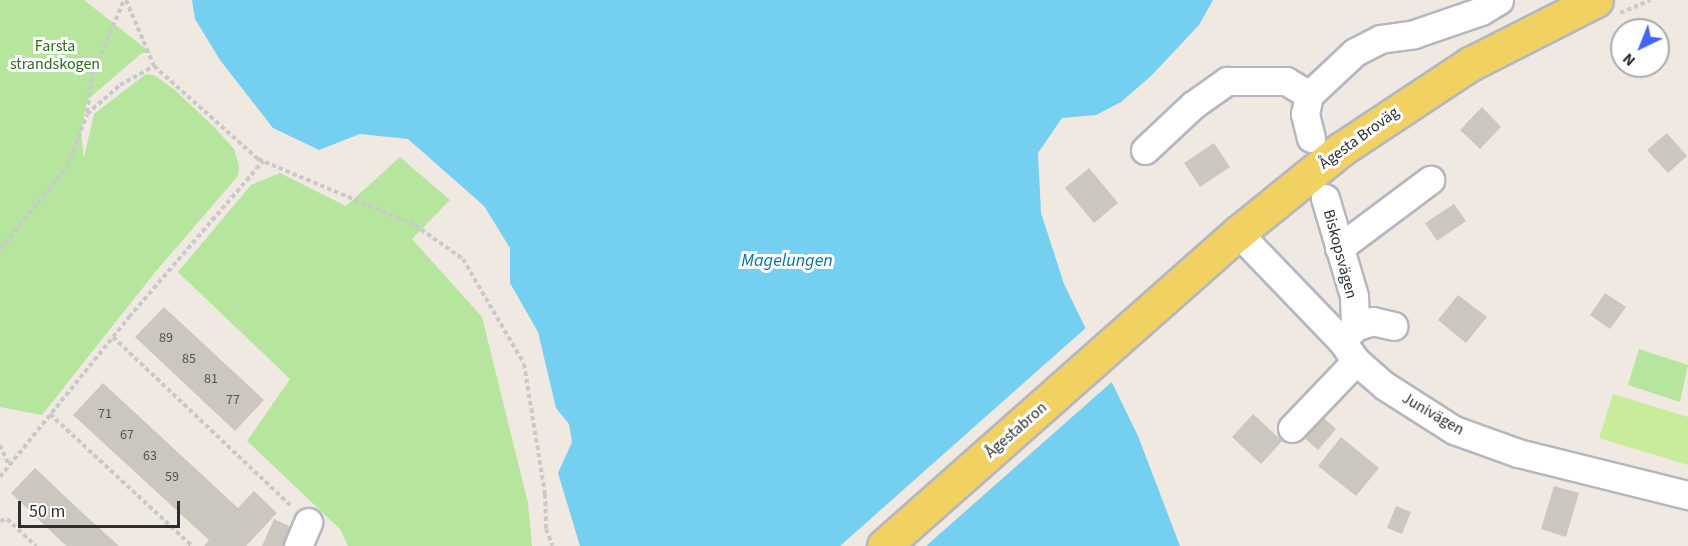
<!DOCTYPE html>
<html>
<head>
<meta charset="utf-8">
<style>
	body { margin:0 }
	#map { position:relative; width:1688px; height:546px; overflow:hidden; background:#efe9e1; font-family:"Source Sans 3",sans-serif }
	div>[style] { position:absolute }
	.green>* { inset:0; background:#b6e59e }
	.pitch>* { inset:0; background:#c9ec9a }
	.water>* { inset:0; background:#75cff0 }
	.pier>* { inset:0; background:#efe9e1 }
	.building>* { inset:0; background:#cbc7bf }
	.path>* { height:4px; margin-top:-2px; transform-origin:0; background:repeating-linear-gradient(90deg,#c9c9c9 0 4.5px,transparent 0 7.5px) }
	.roads { filter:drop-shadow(2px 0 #b4b7c1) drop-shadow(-2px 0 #b4b7c1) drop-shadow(0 2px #b4b7c1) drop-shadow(0 -2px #b4b7c1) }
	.minor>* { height:27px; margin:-13.5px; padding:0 13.5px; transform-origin:13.5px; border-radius:13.5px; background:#fff }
	.major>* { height:33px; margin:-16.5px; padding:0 16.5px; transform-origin:16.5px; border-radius:16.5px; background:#f2d163 }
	span { translate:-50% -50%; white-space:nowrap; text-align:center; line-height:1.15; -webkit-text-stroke:6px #fff; paint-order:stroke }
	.number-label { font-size:14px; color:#555452 }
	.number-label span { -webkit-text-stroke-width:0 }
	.park-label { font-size:16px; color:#2c6e1b }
	.street-label { font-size:16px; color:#2e2e2e }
	.water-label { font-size:18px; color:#0d6fa3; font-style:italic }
	.north { position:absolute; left:1610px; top:18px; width:60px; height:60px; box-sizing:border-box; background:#fff; border:2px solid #ababab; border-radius:50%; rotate:223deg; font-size:16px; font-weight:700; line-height:24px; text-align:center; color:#2e2e2e }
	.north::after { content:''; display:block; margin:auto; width:21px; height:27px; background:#4264fb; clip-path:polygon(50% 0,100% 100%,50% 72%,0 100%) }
	.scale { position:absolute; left:18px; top:501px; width:162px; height:27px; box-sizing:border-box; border:3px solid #2e2e2e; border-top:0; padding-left:8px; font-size:18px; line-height:21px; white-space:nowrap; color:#2e2e2e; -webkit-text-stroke:4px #fff; paint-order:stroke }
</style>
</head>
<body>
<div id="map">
	<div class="green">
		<div style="clip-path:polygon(0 0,84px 0,151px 53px,142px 53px,87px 100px,81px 133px,84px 158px,94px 114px,146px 74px,154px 75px,175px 90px,214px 127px,234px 149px,239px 166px,238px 176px,156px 271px,42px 415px,0 407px)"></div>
		<div style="clip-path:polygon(400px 157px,450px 200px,412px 239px,482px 317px,528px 503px,532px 546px,348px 546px,340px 529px,247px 441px,290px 379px,178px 272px,251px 185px,280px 173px,346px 206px)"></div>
		<div style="clip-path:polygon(1639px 349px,1688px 365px,1680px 402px,1628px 385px)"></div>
	</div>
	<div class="pitch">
		<div style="clip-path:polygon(1613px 394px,1688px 417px,1688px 465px,1599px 438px)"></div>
	</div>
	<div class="water">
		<div style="clip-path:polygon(192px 0,1213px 0,1199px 25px,1152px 75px,1121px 102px,1096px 115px,1062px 118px,1038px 153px,1041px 213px,1064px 284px,1138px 436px,1180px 546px,580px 546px,558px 473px,572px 442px,569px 424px,556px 408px,538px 332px,510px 283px,510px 248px,484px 206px,408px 139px,360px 134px,319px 150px,273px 128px,220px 60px,195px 19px)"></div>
	</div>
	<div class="pier">
		<div style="clip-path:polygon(1088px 326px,1114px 380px,926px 546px,840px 546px)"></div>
	</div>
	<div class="building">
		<div style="clip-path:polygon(1482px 107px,1501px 127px,1480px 149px,1460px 130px)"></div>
		<div style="clip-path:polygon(1667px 133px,1687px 156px,1668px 173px,1647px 150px)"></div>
		<div style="clip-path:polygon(1214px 143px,1230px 167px,1200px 187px,1184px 163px)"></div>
		<div style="clip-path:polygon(1089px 168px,1118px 203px,1094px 223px,1065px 188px)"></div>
		<div style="clip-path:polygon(1454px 204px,1466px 221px,1437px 241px,1425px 223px)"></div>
		<div style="clip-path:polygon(1605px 293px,1626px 307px,1610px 329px,1590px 315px)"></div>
		<div style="clip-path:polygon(1458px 295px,1487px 317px,1466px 343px,1438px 320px)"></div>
		<div style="clip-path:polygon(164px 307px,264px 400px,235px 431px,135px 337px)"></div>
		<div style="clip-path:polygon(103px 383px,238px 508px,254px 491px,277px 513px,246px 546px,204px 546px,209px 540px,73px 415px)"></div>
		<div style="clip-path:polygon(1316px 411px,1336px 429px,1318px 450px,1298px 432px)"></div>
		<div style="clip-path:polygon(1253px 414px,1282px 441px,1261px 464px,1232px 437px)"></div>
		<div style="clip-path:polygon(1341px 437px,1379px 468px,1356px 496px,1318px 466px)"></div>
		<div style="clip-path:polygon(35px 468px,87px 517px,119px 546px,67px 546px,63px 543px,11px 493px)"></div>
		<div style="clip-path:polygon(1554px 486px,1579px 493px,1566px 537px,1541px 529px)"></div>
		<div style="clip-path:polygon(1396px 506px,1411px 512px,1402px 534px,1387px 528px)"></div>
		<div style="clip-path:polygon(274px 519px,291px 527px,283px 546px,262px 546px)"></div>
	</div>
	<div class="path">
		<div style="left:126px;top:0;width:72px;rotate:67deg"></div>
		<div style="left:154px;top:66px;width:140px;rotate:41.8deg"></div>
		<div style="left:258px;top:159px;width:170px;rotate:22.8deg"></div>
		<div style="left:415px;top:225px;width:59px;rotate:35.3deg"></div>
		<div style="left:463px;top:259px;width:121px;rotate:59.8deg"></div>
		<div style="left:524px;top:364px;width:132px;rotate:80.8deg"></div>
		<div style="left:545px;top:494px;width:35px;rotate:88deg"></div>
		<div style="left:546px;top:529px;width:18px;rotate:68deg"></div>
		<div style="left:1620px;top:13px;width:33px;rotate:-23deg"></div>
		<div style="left:87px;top:112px;width:37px;rotate:-82deg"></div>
		<div style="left:92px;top:75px;width:82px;rotate:-66.9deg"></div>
		<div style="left:0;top:249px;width:107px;rotate:-50.7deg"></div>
		<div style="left:68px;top:166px;width:55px;rotate:-69.9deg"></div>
		<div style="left:87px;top:114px;width:44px;rotate:-41.3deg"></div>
		<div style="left:120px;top:85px;width:39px;rotate:-29deg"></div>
		<div style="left:113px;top:337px;width:247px;rotate:43.5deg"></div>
		<div style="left:50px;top:414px;width:194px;rotate:42.9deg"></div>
		<div style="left:0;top:445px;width:22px;rotate:66deg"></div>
		<div style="left:0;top:477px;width:206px;rotate:-51.1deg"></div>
		<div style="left:129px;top:317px;width:206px;rotate:-49.3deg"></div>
		<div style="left:0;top:521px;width:7px;rotate:-16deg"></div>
		<div style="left:7px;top:519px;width:40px;rotate:43deg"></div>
	</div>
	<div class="roads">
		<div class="minor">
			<div style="left:1311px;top:138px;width:25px;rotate:-104deg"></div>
			<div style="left:1305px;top:114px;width:19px;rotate:-78deg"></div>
			<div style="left:1309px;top:95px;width:63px;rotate:-43.1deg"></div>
			<div style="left:1355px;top:52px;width:28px;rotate:-27deg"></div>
			<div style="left:1380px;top:39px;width:34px;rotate:-8deg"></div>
			<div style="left:1414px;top:34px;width:71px;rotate:-18.9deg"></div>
			<div style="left:1481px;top:11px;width:21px;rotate:-31deg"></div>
			<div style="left:1145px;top:150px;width:66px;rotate:-43.2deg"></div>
			<div style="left:1193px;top:105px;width:42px;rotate:-35.2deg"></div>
			<div style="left:1227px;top:81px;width:59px"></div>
			<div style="left:1286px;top:81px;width:27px;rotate:31deg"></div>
			<div style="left:1325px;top:198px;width:102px;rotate:73.5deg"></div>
			<div style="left:1354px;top:296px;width:31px;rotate:88deg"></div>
			<div style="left:1355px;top:327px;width:19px;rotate:133deg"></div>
			<div style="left:1238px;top:233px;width:150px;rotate:46.1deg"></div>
			<div style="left:1342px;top:341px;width:24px;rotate:55deg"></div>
			<div style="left:1356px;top:361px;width:38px;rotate:41deg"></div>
			<div style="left:1385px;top:386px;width:82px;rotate:32.5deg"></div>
			<div style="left:1454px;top:430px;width:68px;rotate:19.8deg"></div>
			<div style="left:1518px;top:453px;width:175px;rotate:13.9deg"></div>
			<div style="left:1339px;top:248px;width:114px;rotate:-36.8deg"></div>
			<div style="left:1355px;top:327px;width:18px;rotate:-19deg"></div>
			<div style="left:1372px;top:321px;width:22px;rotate:13deg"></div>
			<div style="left:1292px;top:428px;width:93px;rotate:-46.3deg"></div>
			<div style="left:298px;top:546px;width:26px;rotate:-67deg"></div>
		</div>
		<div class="major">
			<div style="left:884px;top:546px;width:473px;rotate:-41.5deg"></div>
			<div style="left:1238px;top:233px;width:132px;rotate:-39.1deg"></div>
			<div style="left:1340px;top:150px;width:156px;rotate:-33.5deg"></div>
			<div style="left:1470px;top:64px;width:141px;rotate:-26.9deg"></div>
		</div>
	</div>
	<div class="number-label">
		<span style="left:166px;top:338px">89</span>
		<span style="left:189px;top:359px">85</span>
		<span style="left:211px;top:379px">81</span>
		<span style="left:233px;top:400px">77</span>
		<span style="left:105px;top:414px">71</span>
		<span style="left:127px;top:435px">67</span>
		<span style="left:150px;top:456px">63</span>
		<span style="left:172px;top:477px">59</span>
	</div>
	<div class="park-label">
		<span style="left:55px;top:55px">Farsta<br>strandskogen</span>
	</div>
	<div class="street-label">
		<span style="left:1359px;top:138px;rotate:-36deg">Ågesta Broväg</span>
		<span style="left:1340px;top:254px;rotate:75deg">Biskopsvägen</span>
		<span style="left:1433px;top:414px;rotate:30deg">Junivägen</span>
		<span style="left:1016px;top:430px;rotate:-41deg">Ågestabron</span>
	</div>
	<div class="water-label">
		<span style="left:787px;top:261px">Magelungen</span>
	</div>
	<div class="north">N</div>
	<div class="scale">50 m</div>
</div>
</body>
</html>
